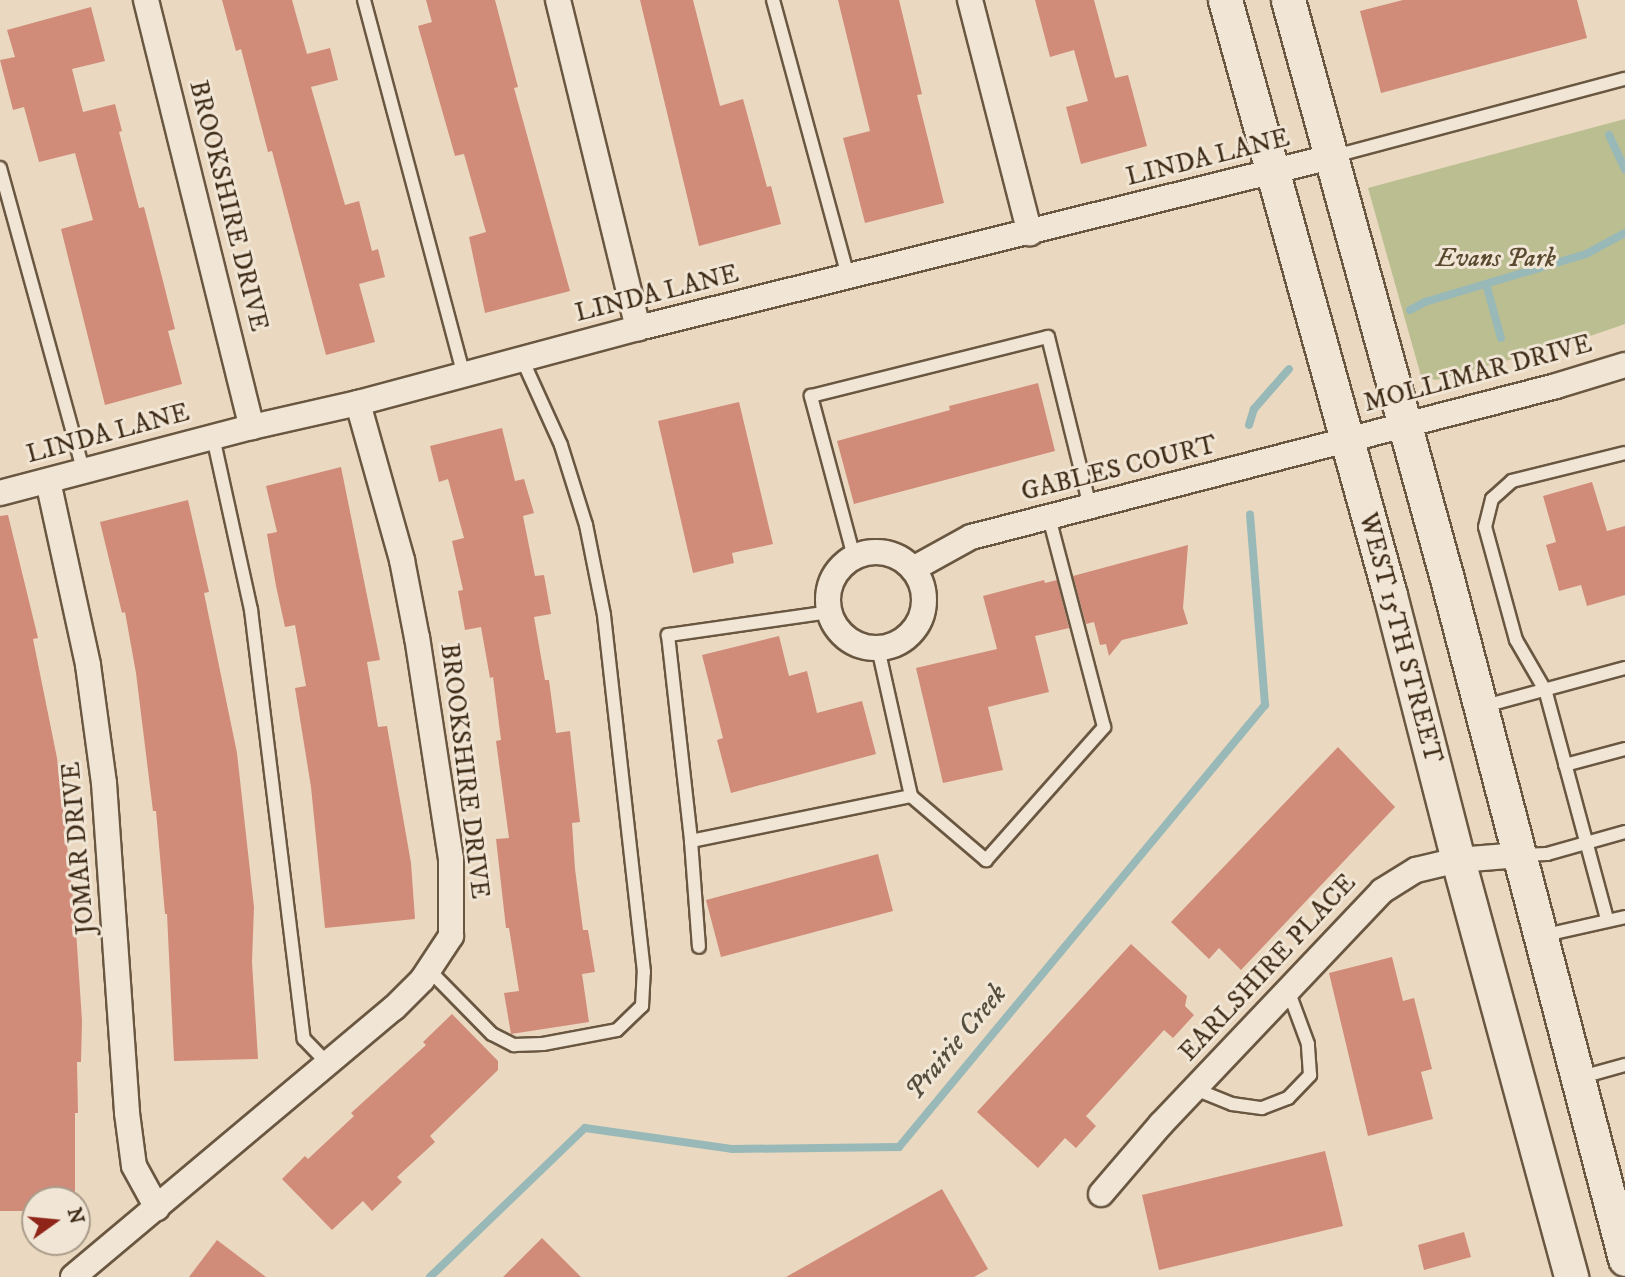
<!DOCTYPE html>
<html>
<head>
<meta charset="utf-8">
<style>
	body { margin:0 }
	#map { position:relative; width:1625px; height:1277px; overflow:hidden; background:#ead9c0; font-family:"IM FELL DW Pica",serif }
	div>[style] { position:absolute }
	.green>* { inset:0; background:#bbbe90 }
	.stream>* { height:8px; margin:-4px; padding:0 4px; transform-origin:4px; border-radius:4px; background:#99b9b8 }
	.building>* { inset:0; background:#d08b79 }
	.roads { filter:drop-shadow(2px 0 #6a5741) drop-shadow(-2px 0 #6a5741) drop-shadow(0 2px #6a5741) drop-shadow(0 -2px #6a5741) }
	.service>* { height:12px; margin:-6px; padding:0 6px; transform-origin:6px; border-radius:6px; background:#f1e6d6 }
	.minor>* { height:24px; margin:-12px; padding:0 12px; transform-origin:12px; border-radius:12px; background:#f1e6d6 }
	.minor>.ring { margin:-12px; padding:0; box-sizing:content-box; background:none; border:24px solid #f1e6d6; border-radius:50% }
	.secondary>* { height:33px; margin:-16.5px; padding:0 16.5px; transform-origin:16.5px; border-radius:16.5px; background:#f1e6d6 }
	span { translate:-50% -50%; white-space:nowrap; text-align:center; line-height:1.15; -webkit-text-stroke:6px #f1e6d6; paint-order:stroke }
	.street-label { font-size:26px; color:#3f2c17 }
	.park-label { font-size:26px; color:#58492f; font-style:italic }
	.water-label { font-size:28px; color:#564f3f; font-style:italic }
	.north { position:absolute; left:21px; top:1186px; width:70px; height:70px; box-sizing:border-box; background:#f1e6d6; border:2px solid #aa9c8a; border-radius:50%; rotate:75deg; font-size:19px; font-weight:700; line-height:28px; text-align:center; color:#3f2c17 }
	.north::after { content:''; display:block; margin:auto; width:24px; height:32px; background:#8f2418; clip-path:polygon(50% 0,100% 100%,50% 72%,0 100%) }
</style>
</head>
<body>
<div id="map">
	<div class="green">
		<div style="clip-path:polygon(1625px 119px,1625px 324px,1570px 343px,1436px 380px,1421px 376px,1368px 188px)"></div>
	</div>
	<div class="stream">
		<div style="left:1609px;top:135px;width:38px;rotate:65deg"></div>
		<div style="left:1486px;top:284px;width:56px;rotate:74.5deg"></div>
		<div style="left:1410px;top:310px;width:17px;rotate:-28deg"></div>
		<div style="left:1425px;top:302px;width:168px;rotate:-16.6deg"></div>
		<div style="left:1586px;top:254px;width:44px;rotate:-28.3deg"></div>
		<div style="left:1249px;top:425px;width:17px;rotate:-73deg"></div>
		<div style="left:1254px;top:409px;width:53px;rotate:-48.8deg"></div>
		<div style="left:430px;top:1277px;width:215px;rotate:-43.9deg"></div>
		<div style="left:585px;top:1128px;width:148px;rotate:8.1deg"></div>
		<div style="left:732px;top:1149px;width:167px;rotate:-0.7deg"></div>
		<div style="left:899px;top:1147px;width:574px;rotate:-50.37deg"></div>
		<div style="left:1265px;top:705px;width:191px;rotate:-94.5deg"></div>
	</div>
	<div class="building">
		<div style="clip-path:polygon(222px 0,292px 0,307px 54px,330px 48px,338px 80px,311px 87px,345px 205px,359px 201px,372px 251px,378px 249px,385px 277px,359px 284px,375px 342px,326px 355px,272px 151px,268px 152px,241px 49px,236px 51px)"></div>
		<div style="clip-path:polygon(426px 0,495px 0,518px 87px,514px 88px,570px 291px,485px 313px,469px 237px,486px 232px,464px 154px,455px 156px,418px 26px,432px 22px)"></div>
		<div style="clip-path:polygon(640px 0,693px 0,720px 106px,743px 99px,767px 187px,771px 186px,781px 224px,699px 246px)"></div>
		<div style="clip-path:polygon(838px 0,899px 0,922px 94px,917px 95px,944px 203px,865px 223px,843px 138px,870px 131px)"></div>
		<div style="clip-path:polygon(1035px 0,1094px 0,1115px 78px,1128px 75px,1147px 146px,1081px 164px,1066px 107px,1088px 101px,1074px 50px,1050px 57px)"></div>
		<div style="clip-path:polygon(1403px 0,1577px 0,1587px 38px,1381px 93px,1360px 11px)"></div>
		<div style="clip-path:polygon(91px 7px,105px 61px,72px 69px,83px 112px,115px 104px,122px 131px,119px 132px,139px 208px,144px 207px,163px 281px,175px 329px,168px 331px,182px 384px,105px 405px,61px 229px,93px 220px,75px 153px,39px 162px,24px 107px,13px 110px,0 60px,15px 57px,7px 30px)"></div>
		<div style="clip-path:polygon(1038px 383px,1055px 451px,854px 504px,837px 441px,950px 410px,949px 406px)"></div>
		<div style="clip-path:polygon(739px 402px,773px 544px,732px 553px,734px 563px,693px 573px,658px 421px)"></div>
		<div style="clip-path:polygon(502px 428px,515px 481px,524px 479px,534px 513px,523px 516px,535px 576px,544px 575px,551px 614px,534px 617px,545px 680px,549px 680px,556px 733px,570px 731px,580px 822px,572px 823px,575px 869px,583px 930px,588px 930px,595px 972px,582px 974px,589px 1022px,511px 1034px,504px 993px,519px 991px,509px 928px,506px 928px,496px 839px,509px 838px,496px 741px,501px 740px,493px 677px,490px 678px,481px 627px,465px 630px,458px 591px,463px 590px,452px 541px,464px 538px,448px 479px,439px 482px,430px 446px)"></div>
		<div style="clip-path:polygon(341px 467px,380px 660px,367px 662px,378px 727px,387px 726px,411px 863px,415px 919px,325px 928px,311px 787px,295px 688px,306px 686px,295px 625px,285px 627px,276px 586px,267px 534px,277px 532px,266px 486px)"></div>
		<div style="clip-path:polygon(1592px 482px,1607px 531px,1625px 526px,1625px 595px,1587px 606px,1581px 585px,1559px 591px,1546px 545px,1556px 542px,1543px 496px)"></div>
		<div style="clip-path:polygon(188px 500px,209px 592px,204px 593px,237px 753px,254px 907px,252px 962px,258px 1059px,174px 1061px,167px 914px,165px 914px,156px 811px,153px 811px,136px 673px,125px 612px,122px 613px,100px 522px)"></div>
		<div style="clip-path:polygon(8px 515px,38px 638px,33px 639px,57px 758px,75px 915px,82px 1021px,81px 1062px,77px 1062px,78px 1113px,75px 1113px,75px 1200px,35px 1200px,35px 1211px,0 1211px,0 516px)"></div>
		<div style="clip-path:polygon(1188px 545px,1183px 608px,1188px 624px,1122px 640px,1109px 656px,1106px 644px,1100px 645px,1094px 622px,1086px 624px,1073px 576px)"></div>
		<div style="clip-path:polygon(1044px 580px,1045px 583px,1057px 580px,1069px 628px,1035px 636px,1049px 692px,988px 707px,1003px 770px,943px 783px,916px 668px,997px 649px,983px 596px)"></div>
		<div style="clip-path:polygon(779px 636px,789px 676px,807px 671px,817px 713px,862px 701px,876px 754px,731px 793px,717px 740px,723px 738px,702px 655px)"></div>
		<div style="clip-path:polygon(1338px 747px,1395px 807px,1241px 970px,1219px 948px,1209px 959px,1171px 922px)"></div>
		<div style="clip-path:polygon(878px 854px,893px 911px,721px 957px,706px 900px)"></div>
		<div style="clip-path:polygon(1131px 944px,1187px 996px,1185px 1006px,1194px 1015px,1173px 1038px,1164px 1030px,1086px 1116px,1096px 1126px,1076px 1148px,1065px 1138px,1038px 1168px,977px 1112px)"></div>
		<div style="clip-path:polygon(1392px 957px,1403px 1001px,1414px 998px,1432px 1069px,1421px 1072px,1433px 1119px,1368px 1136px,1329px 973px)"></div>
		<div style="clip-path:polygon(452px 1014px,498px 1061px,498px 1070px,430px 1136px,435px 1142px,397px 1177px,402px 1182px,372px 1211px,363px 1201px,332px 1230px,282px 1179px,305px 1156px,308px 1159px,354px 1116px,351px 1113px,426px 1045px,423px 1042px)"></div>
		<div style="clip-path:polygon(1325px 1151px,1343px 1226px,1159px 1270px,1142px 1195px)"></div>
		<div style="clip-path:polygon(942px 1189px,988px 1269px,974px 1277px,786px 1277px)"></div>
		<div style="clip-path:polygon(1464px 1232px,1471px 1257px,1424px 1270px,1418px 1245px)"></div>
		<div style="clip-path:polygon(542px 1238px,581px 1277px,503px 1277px)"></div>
		<div style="clip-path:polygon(217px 1240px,266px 1277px,189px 1277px)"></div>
	</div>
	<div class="roads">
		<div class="service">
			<div style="left:364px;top:0;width:388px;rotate:75.1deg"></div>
			<div style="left:773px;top:0;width:287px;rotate:74.8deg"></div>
			<div style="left:1331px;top:157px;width:304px;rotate:-14.9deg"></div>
			<div style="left:0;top:168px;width:315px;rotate:74.6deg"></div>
			<div style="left:213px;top:437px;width:177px;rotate:77.6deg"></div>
			<div style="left:251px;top:610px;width:432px;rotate:83deg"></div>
			<div style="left:304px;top:1039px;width:35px;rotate:46deg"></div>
			<div style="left:854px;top:557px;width:167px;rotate:-105deg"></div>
			<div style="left:811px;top:396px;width:244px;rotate:-14deg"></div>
			<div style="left:1048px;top:337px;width:175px;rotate:76.1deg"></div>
			<div style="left:830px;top:612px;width:164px;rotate:171.9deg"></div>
			<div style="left:668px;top:635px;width:207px;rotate:83.6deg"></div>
			<div style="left:691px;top:841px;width:225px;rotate:-11.6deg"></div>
			<div style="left:911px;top:796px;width:99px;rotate:40.5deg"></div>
			<div style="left:986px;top:860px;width:178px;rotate:-48.4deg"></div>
			<div style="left:1104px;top:727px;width:217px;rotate:-104.7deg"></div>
			<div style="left:878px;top:648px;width:152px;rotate:77.4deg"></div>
			<div style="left:1481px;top:707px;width:149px;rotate:-15.2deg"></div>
			<div style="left:1565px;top:765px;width:62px;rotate:-14.9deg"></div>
			<div style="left:691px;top:841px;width:106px;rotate:85.7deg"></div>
			<div style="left:1521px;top:855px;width:26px;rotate:-2deg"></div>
			<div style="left:1547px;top:854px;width:81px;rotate:-15.8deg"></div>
			<div style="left:1607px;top:919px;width:237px;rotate:-105.1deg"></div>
			<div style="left:1545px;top:690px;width:58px;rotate:-120.1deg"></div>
			<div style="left:1516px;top:640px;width:117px;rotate:-105.3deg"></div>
			<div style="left:1485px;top:527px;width:29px;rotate:-76deg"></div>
			<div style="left:1492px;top:499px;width:27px;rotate:-42deg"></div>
			<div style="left:1512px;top:481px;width:116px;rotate:-13.9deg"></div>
			<div style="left:1541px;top:936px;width:86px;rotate:-12.7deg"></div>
			<div style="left:429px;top:970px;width:90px;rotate:45.5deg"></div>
			<div style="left:492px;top:1034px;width:25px;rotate:27deg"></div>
			<div style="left:514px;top:1045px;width:29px;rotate:-2deg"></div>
			<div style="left:543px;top:1044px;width:75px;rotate:-10.7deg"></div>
			<div style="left:617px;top:1030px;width:35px;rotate:-44deg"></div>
			<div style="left:642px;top:1006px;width:34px;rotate:-87deg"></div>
			<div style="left:644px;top:972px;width:359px;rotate:-96.4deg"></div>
			<div style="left:604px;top:615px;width:92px;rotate:-101.3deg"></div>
			<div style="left:586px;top:525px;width:84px;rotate:-107.4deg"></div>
			<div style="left:561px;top:445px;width:94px;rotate:-114.4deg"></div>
			<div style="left:1578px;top:1078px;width:49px;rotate:-15.5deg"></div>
			<div style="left:1195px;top:1089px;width:40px;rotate:22deg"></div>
			<div style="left:1232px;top:1104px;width:30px;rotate:8deg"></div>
			<div style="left:1262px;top:1108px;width:28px;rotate:-21deg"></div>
			<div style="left:1288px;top:1098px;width:32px;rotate:-46deg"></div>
			<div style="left:1310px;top:1075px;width:31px;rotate:-94deg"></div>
			<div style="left:1308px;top:1044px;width:58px;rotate:-110.3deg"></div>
		</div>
		<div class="minor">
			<div style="left:146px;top:0;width:440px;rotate:76.1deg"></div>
			<div style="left:558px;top:0;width:338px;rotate:76.3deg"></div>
			<div style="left:970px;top:0;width:241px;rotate:75.6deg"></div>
			<div style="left:48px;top:481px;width:188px;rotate:77.7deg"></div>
			<div style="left:88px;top:665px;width:119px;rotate:82.3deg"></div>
			<div style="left:104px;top:783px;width:331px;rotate:86deg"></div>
			<div style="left:127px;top:1113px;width:53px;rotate:82.5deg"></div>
			<div style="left:134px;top:1166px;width:48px;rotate:61.3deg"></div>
			<div style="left:0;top:493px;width:260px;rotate:-14.7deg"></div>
			<div style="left:252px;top:427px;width:109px;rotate:-12.8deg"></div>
			<div style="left:358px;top:403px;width:290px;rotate:-15deg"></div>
			<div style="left:638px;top:328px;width:714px;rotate:-13.86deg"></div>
			<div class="ring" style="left:828px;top:552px;width:72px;height:72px"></div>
			<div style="left:913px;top:569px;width:66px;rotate:-28.9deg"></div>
			<div style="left:971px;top:537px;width:604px;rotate:-14.47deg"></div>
			<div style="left:1556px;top:386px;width:72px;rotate:-16.9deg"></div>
			<div style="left:1101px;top:1194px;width:92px;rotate:-49.4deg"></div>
			<div style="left:1161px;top:1124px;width:321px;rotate:-46.5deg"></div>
			<div style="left:1382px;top:891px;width:40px;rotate:-32deg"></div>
			<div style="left:1416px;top:870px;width:43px;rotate:-13.4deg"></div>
			<div style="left:1458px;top:860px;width:62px;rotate:-4.6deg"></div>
			<div style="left:73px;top:1277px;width:419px;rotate:-40deg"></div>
			<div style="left:394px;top:1008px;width:40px;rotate:-45deg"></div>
			<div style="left:422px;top:980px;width:53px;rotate:-56.6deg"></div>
			<div style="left:451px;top:936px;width:77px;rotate:-90deg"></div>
			<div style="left:451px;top:859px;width:224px;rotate:-98.7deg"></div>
			<div style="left:417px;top:638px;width:79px;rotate:-100.9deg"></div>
			<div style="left:402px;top:560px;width:163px;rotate:-105.7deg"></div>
		</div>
		<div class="secondary">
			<div style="left:1225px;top:0;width:617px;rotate:74.5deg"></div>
			<div style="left:1390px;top:595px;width:274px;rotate:75.6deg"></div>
			<div style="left:1458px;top:860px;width:432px;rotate:74.8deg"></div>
			<div style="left:1288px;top:0;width:596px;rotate:74.64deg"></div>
			<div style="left:1446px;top:575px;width:707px;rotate:75.33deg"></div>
		</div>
	</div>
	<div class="street-label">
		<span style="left:1208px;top:158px;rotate:-14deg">LINDA LANE</span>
		<span style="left:228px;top:206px;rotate:76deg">BROOKSHIRE DRIVE</span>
		<span style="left:657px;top:294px;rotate:-14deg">LINDA LANE</span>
		<span style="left:1478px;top:374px;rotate:-15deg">MOLLIMAR DRIVE</span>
		<span style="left:108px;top:434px;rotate:-15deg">LINDA LANE</span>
		<span style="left:1119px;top:469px;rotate:-14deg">GABLES COURT</span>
		<span style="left:1400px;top:638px;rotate:75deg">WEST 15TH STREET</span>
		<span style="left:464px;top:771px;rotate:83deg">BROOKSHIRE DRIVE</span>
		<span style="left:79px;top:848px;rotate:-95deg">JOMAR DRIVE</span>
		<span style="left:1268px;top:968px;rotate:-47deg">EARLSHIRE PLACE</span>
	</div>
	<div class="park-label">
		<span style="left:1496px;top:259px">Evans Park</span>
	</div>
	<div class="water-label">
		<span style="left:956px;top:1042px;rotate:-50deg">Prairie Creek</span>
	</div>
	<div class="north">N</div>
</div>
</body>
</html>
